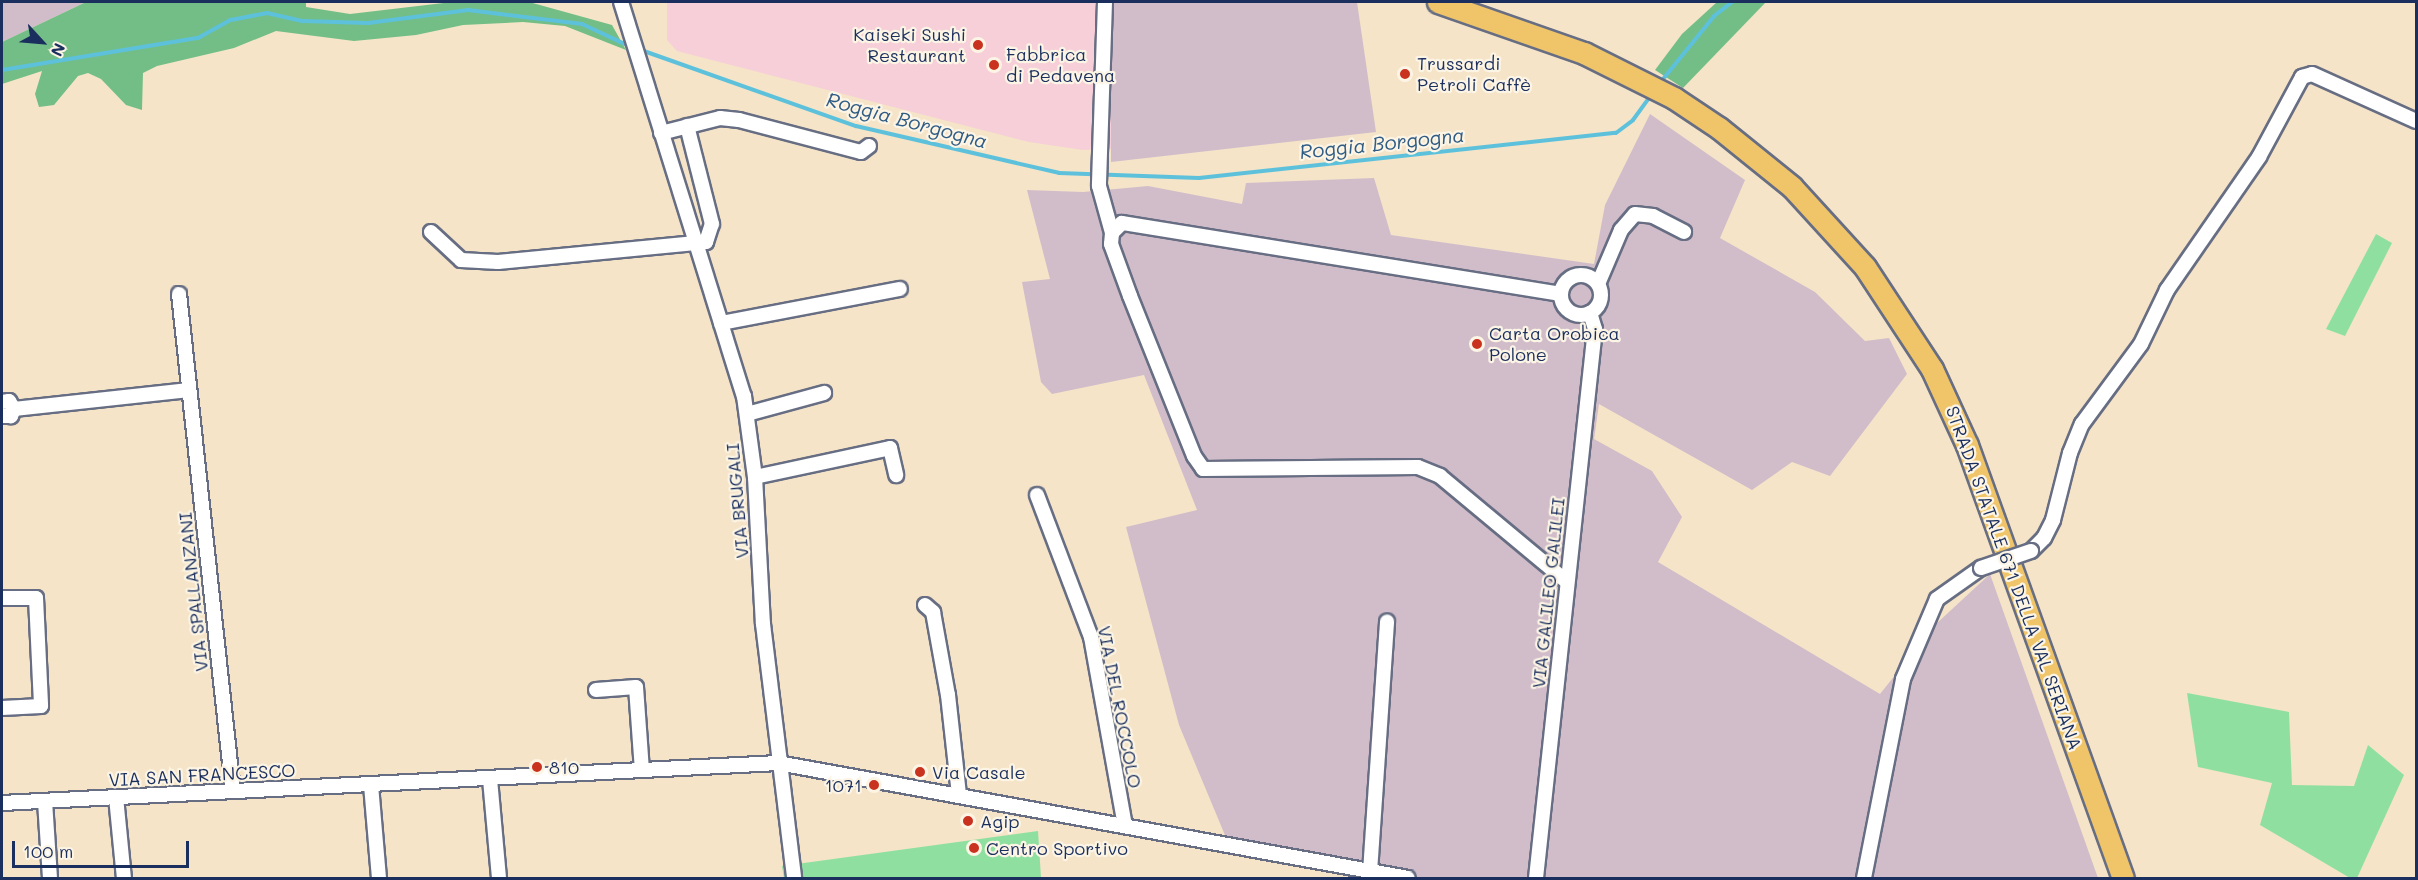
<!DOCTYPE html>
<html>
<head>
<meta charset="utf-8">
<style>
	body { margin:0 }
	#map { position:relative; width:2418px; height:880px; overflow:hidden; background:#f5e4c8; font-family:Mali,sans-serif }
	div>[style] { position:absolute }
	.built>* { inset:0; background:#f6cfd8 }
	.industrial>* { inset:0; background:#d1bdca }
	.green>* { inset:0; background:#8fe0a0 }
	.forest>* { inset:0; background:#73be86 }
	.stream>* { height:4px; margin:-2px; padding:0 2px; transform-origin:2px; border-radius:2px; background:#5ec1dc }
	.roads { filter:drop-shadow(2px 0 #676e83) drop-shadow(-2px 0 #676e83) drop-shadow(0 2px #676e83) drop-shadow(0 -2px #676e83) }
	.minor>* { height:14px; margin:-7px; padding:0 7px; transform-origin:7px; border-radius:7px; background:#fff }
	.minor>.ring { margin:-7px; padding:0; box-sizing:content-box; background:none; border:14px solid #fff; border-radius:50% }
	.highway>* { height:21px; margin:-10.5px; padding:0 10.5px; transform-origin:10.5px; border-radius:10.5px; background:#f0c469 }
	.bridges { filter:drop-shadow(2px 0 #676e83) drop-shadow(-2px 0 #676e83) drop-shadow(0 2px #676e83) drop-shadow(0 -2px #676e83) }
	.minor-bridge>* { height:14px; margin:-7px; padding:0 7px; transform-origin:7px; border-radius:7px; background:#fff }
	.dots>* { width:16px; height:16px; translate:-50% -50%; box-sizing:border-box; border:3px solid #fcf5e5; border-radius:50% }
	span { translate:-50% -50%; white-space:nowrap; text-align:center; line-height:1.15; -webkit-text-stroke:4.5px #fcf5e5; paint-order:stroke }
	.poi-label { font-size:18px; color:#1b2f5e }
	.right { translate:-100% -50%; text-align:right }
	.left { translate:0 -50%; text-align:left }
	.street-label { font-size:18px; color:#1b2f5e }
	.water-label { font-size:20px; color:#2f5b84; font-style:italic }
	.frame { position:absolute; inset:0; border:3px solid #1b2f5e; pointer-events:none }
	.north { position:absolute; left:12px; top:12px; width:60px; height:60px; -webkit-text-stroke:4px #fcf5e5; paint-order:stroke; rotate:116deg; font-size:16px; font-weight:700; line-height:24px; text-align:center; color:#1b2f5e }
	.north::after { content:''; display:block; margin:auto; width:21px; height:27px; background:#1b2f5e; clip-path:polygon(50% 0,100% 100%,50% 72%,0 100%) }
	.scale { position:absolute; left:12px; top:841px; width:177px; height:27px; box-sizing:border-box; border:3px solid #1b2f5e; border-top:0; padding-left:8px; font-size:18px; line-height:21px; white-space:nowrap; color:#1b2f5e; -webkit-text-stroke:4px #fcf5e5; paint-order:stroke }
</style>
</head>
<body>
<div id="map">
	<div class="built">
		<div style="clip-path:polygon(667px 2px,1111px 2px,1111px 149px,1083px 150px,1029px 142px,677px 51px,667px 40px)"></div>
	</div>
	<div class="industrial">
		<div style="clip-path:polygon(2px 2px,86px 2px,2px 42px)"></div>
		<div style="clip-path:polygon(1111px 2px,1357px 2px,1376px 132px,1111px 162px)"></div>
		<div style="clip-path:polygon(1650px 114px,1745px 180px,1720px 238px,1815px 292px,1865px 341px,1889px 338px,1907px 374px,1830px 476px,1792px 462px,1752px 490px,1599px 404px,1594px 439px,1652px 471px,1682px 517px,1658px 562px,1880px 694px,1936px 624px,1990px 574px,2098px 878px,1361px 878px,1232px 852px,1179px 725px,1126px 527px,1197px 510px,1144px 375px,1052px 394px,1041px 382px,1022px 282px,1050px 279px,1027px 190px,1083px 192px,1148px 186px,1242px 204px,1246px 183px,1374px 178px,1391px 235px,1594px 264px,1605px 205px)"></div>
	</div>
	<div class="green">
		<div style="clip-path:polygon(2376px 234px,2392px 243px,2345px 336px,2326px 329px)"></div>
		<div style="clip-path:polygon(2187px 693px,2289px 712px,2292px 785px,2354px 786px,2368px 745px,2404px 775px,2357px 878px,2350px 878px,2260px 825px,2272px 783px,2198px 767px)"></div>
		<div style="clip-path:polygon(1038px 831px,1041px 878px,784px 878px,782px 866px)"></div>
	</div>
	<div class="forest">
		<div style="clip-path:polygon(86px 2px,323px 2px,306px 3px,306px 7px,350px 14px,452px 2px,529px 2px,612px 25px,626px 50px,565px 26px,523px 22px,463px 25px,416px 35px,354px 41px,276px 31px,234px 48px,157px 66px,143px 73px,142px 110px,126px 105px,101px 79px,88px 73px,78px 76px,54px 105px,39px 107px,35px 94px,42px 71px,2px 84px,2px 42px)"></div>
		<div style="clip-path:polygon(1717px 2px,1766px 2px,1683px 88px,1655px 70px,1682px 34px)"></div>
	</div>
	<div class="stream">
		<div style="left:641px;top:50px;width:228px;rotate:19.5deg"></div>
		<div style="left:856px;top:126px;width:208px;rotate:13deg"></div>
		<div style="left:1059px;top:173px;width:140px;rotate:2deg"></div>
		<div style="left:1199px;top:178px;width:419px;rotate:-6.2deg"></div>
		<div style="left:1616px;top:133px;width:21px;rotate:-37deg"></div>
		<div style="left:1633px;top:120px;width:31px;rotate:-54deg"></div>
		<div style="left:2px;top:70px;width:199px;rotate:-9.3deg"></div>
		<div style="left:198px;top:38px;width:38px;rotate:-29deg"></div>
		<div style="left:231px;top:20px;width:37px;rotate:-11deg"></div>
		<div style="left:267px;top:13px;width:37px;rotate:13deg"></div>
		<div style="left:303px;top:21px;width:65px;rotate:1.8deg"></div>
		<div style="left:368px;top:23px;width:101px;rotate:-7.4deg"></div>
		<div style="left:468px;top:10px;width:115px;rotate:7deg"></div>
		<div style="left:582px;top:24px;width:54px;rotate:25.1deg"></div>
		<div style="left:1659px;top:84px;width:87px;rotate:-51deg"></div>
		<div style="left:1714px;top:16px;width:23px;rotate:-38deg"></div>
	</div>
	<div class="roads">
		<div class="minor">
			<div style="left:621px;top:2px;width:413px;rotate:72.7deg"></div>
			<div style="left:744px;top:396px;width:82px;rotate:82.3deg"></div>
			<div style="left:755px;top:477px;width:147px;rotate:86.9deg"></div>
			<div style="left:763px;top:624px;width:256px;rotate:83deg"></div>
			<div style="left:1105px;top:2px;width:184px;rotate:91.9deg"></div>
			<div style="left:1099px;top:186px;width:49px;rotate:74.5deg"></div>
			<div style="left:661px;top:133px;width:61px;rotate:-14.3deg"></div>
			<div style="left:720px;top:118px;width:19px;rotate:6deg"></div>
			<div style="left:739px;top:120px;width:126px;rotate:14.7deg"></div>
			<div style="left:861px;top:152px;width:10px;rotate:-37deg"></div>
			<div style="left:431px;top:232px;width:41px;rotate:43deg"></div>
			<div style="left:461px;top:260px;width:37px;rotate:3deg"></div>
			<div style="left:498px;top:262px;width:209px;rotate:-5.5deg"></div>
			<div style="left:706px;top:242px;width:19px;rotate:-72deg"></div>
			<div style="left:712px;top:224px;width:101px;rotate:-104.3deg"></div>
			<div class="ring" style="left:1561px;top:275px;width:26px;height:26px"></div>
			<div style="left:1598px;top:284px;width:59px;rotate:-66.9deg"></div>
			<div style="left:1621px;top:230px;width:21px;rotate:-49deg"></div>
			<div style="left:1635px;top:214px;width:18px;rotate:6deg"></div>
			<div style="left:1653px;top:216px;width:35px;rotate:27deg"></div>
			<div style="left:179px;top:294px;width:500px;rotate:83.8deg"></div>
			<div style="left:1561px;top:294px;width:445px;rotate:-170.8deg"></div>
			<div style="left:1122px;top:223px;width:14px;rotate:135deg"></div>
			<div style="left:1112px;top:233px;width:11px;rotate:95deg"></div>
			<div style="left:1111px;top:244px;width:55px;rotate:69.9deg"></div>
			<div style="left:1130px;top:296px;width:172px;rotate:68.2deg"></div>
			<div style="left:1194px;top:456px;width:16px;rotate:55deg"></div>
			<div style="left:1203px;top:469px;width:215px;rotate:-0.5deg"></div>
			<div style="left:1418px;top:467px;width:24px;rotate:22deg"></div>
			<div style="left:1440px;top:476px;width:165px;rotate:39.8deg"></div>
			<div style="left:721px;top:323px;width:182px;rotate:-10.8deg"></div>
			<div style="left:2px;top:402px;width:7px;rotate:-8deg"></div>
			<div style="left:9px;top:401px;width:9px;rotate:58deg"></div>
			<div style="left:14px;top:409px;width:8px;rotate:113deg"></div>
			<div style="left:11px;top:416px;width:9px;rotate:180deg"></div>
			<div style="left:14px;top:409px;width:176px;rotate:-6.2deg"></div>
			<div style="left:747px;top:414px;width:80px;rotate:-15.3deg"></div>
			<div style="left:755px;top:477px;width:138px;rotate:-12.1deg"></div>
			<div style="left:890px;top:448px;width:28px;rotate:77deg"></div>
			<div style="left:1037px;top:495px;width:152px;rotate:69.2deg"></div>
			<div style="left:1091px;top:637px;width:192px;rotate:79.8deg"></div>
			<div style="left:2031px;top:551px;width:18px;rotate:-45deg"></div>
			<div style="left:2044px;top:538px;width:20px;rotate:-63deg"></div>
			<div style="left:2053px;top:520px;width:69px;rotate:-75.8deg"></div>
			<div style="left:2070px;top:453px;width:31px;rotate:-68deg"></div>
			<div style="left:2082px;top:424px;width:99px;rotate:-53.6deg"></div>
			<div style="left:2141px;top:344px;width:60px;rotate:-64.3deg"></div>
			<div style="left:2167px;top:290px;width:162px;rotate:-55.3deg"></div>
			<div style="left:2259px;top:157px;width:91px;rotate:-61.7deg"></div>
			<div style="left:2302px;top:77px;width:10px;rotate:-17deg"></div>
			<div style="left:2312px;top:74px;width:114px;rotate:24.3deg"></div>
			<div style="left:2px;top:598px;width:34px"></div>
			<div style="left:36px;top:598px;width:108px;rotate:87.3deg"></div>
			<div style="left:41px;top:706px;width:39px;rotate:177deg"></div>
			<div style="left:925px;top:605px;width:11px;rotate:41deg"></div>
			<div style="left:933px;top:612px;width:84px;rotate:79.8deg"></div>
			<div style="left:948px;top:695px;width:100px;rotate:83.7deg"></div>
			<div style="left:596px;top:690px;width:40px;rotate:-4.3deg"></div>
			<div style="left:636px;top:687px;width:83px;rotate:85.9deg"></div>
			<div style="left:490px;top:779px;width:99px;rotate:84.8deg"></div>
			<div style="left:371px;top:785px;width:93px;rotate:85.1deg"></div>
			<div style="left:116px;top:797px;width:81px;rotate:84.4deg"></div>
			<div style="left:45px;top:801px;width:77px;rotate:86.3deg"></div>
			<div style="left:2px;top:803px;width:777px;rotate:-2.95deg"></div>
			<div style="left:778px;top:763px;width:640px;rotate:10.34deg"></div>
			<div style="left:1370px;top:872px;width:251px;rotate:-86.1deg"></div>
			<div style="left:1536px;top:878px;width:552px;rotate:-83.87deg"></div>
			<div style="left:1595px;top:329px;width:17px;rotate:-107deg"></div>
			<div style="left:1864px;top:878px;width:203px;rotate:-78.9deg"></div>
			<div style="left:1903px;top:679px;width:87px;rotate:-67deg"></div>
			<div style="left:1937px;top:599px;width:54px;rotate:-35.2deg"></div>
		</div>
		<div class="highway">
			<div style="left:1438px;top:2px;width:155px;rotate:19.3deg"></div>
			<div style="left:1584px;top:53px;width:101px;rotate:26.6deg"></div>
			<div style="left:1674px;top:98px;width:54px;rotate:33.7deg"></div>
			<div style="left:1719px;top:128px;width:94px;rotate:38.9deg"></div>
			<div style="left:1792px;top:187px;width:108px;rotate:47.6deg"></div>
			<div style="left:1865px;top:267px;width:122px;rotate:56.7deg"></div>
			<div style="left:1932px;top:369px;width:84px;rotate:65.3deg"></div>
			<div style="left:1967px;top:445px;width:460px;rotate:70.2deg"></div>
		</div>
	</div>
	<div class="bridges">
		<div class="minor-bridge">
			<div style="left:1981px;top:568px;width:53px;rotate:-18.8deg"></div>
		</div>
	</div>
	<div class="dots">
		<div style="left:978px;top:45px;background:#c8321e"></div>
		<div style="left:994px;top:65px;background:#c8321e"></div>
		<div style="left:1405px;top:74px;background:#c8321e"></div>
		<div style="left:1477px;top:344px;background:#c8321e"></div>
		<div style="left:537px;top:767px;background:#c8321e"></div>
		<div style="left:920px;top:772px;background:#c8321e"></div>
		<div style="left:874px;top:785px;background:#c8321e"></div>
		<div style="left:968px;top:821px;background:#c8321e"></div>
		<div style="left:974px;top:848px;background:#c8321e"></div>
	</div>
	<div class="poi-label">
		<span class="right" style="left:966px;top:45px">Kaiseki Sushi<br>Restaurant</span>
		<span class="left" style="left:1006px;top:65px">Fabbrica<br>di Pedavena</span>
		<span class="left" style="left:1417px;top:74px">Trussardi<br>Petroli Caffè</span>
		<span class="left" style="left:1489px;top:344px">Carta Orobica<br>Polone</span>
		<span class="left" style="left:549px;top:767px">810</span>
		<span class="left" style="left:932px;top:772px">Via Casale</span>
		<span class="right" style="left:862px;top:785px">1071</span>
		<span class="left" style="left:980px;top:821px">Agip</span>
		<span class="left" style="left:986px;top:848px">Centro Sportivo</span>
	</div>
	<div class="street-label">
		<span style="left:737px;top:501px;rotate:-95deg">VIA BRUGALI</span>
		<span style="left:2014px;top:578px;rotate:70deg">STRADA STATALE 671 DELLA VAL SERIANA</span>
		<span style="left:193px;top:592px;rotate:-96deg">VIA SPALLANZANI</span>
		<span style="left:1548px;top:593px;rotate:-84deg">VIA GALILEO GALILEI</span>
		<span style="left:1120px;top:707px;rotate:79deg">VIA DEL ROCCOLO</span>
		<span style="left:202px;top:775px;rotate:-3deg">VIA SAN FRANCESCO</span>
	</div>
	<div class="water-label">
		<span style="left:907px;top:120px;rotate:15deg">Roggia Borgogna</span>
		<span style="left:1382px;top:143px;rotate:-6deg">Roggia Borgogna</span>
	</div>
	<div class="frame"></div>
	<div class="north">N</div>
	<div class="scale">100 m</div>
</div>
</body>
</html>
